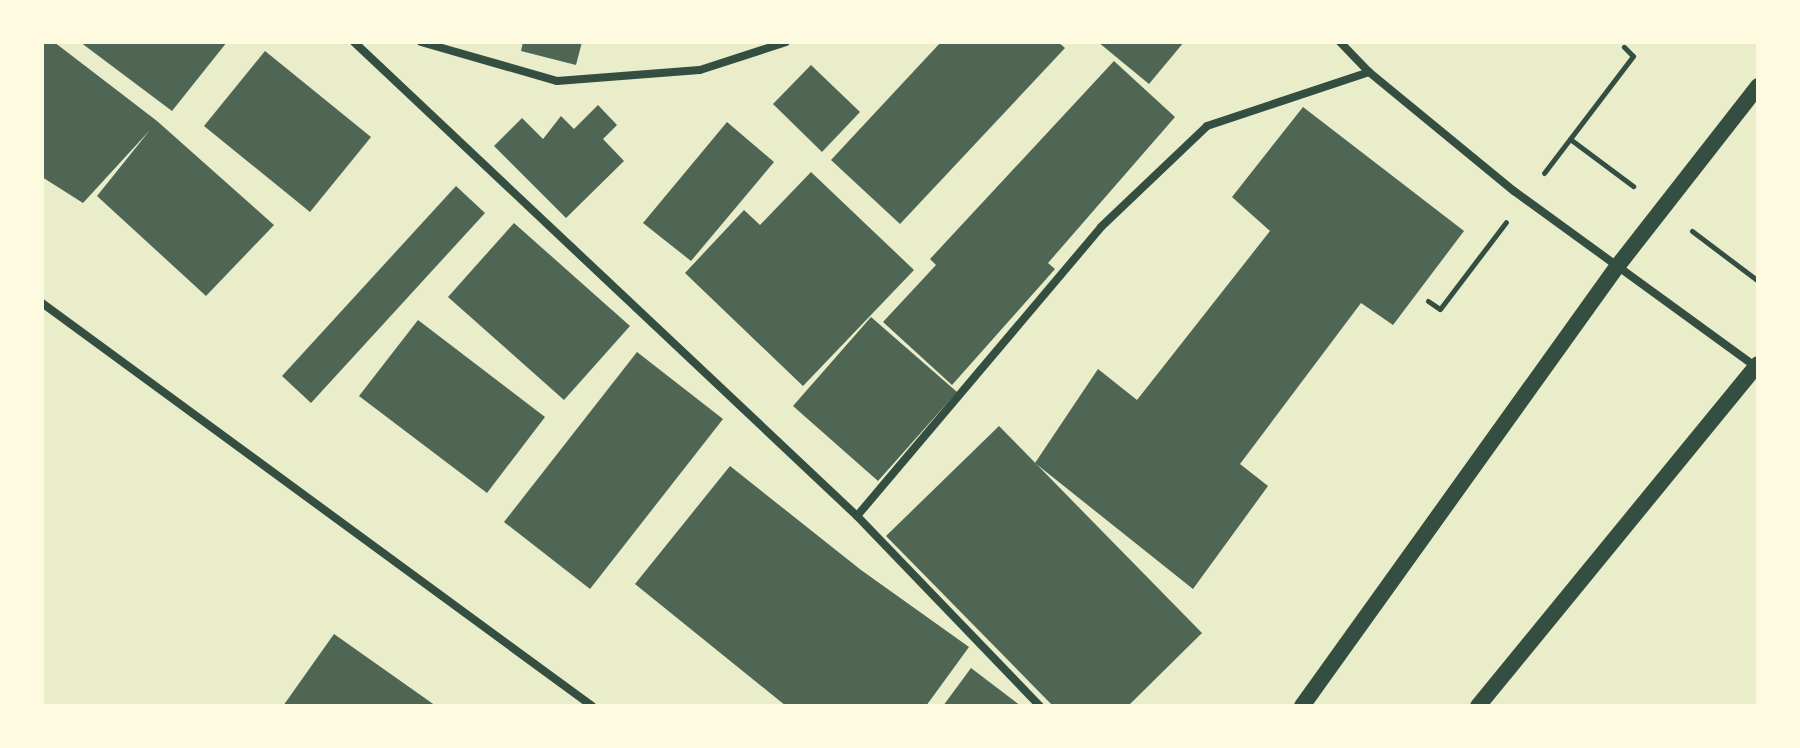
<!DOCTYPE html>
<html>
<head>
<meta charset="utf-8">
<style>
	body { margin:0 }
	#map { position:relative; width:1800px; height:748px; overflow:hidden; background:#e9edc9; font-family:Spectral,serif }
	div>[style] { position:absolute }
	.building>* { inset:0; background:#4f6655 }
	.path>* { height:5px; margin:-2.5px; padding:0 2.5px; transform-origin:2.5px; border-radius:2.5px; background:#344e41 }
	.minor>* { height:8px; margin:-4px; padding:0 4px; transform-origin:4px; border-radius:4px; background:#344e41 }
	.secondary>* { height:16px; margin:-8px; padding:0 8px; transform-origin:8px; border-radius:8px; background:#344e41 }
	span { translate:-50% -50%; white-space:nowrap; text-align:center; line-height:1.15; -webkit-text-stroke:8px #fefae0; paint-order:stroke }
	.frame { position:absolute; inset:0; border:44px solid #fefae0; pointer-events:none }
</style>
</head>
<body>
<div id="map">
	<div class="building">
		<div style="clip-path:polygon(42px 42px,54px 42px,157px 121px,274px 225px,206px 296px,97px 196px,150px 130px,83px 203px,42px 177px)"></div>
		<div style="clip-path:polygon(80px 42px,227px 42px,172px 111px)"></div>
		<div style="clip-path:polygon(523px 42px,582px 42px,576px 65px,521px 51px)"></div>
		<div style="clip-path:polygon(941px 42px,1058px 42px,1065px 48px,900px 224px,831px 160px)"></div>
		<div style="clip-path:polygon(1098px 42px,1184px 42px,1149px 84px)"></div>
		<div style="clip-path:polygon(265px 51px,371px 137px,310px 212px,204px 126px)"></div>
		<div style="clip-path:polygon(1114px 61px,1175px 117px,1048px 263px,1055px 269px,952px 385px,883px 322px,936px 265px,930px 259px)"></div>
		<div style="clip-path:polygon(811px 65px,860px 112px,822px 152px,773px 104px)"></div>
		<div style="clip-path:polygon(598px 105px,617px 125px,603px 139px,624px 161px,566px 218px,494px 146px,522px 118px,543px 139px,561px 116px,574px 129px)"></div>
		<div style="clip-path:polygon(1303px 107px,1464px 231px,1393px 325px,1361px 303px,1240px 464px,1268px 486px,1193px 589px,1035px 463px,1098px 369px,1137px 400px,1270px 231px,1232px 197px)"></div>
		<div style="clip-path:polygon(727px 122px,774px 162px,691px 261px,643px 223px)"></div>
		<div style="clip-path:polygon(811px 172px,914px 270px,803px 386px,685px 273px,744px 210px,760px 225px)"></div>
		<div style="clip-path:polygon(456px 186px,485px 213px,311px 403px,282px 376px)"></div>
		<div style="clip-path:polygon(514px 223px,630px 326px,564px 400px,448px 297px)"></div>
		<div style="clip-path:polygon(871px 317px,957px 392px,878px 481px,793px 406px)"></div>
		<div style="clip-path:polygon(418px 320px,545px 417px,487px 493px,359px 396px)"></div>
		<div style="clip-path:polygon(637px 352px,723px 419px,590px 589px,504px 522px)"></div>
		<div style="clip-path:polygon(999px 426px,1202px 633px,1128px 706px,1053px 706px,886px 536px)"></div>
		<div style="clip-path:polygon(730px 466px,861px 570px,969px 647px,926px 706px,786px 706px,635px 584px)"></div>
		<div style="clip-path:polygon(334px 634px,436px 706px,283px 706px)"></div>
		<div style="clip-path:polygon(971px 668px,1021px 706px,943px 706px)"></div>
	</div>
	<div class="path">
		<div style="left:1570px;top:139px;width:79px;rotate:36.7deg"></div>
		<div style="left:1544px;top:173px;width:147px;rotate:-52.7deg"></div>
		<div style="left:1633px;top:56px;width:13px;rotate:-135deg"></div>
		<div style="left:1692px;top:231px;width:83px;rotate:37.1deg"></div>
		<div style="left:1428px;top:301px;width:14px;rotate:34deg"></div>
		<div style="left:1440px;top:309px;width:109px;rotate:-52.8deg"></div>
	</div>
	<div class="minor">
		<div style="left:354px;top:42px;width:691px;rotate:43.3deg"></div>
		<div style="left:857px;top:516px;width:264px;rotate:46.1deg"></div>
		<div style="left:421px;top:42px;width:141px;rotate:16deg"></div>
		<div style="left:557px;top:81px;width:143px;rotate:-4.4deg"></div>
		<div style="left:700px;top:70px;width:90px;rotate:-18deg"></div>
		<div style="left:1340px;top:42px;width:42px;rotate:46deg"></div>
		<div style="left:1369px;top:72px;width:188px;rotate:39.4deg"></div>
		<div style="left:1514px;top:191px;width:298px;rotate:36deg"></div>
		<div style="left:42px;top:303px;width:682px;rotate:36.23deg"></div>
		<div style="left:857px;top:516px;width:378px;rotate:-49.8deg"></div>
		<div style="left:1101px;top:227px;width:146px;rotate:-43.6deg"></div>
		<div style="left:1207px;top:126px;width:171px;rotate:-18.4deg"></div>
	</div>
	<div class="secondary">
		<div style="left:1302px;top:706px;width:539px;rotate:-54.36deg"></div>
		<div style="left:1616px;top:268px;width:231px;rotate:-52deg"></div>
		<div style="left:1478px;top:706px;width:442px;rotate:-50.7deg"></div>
	</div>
	<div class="frame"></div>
</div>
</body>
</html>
